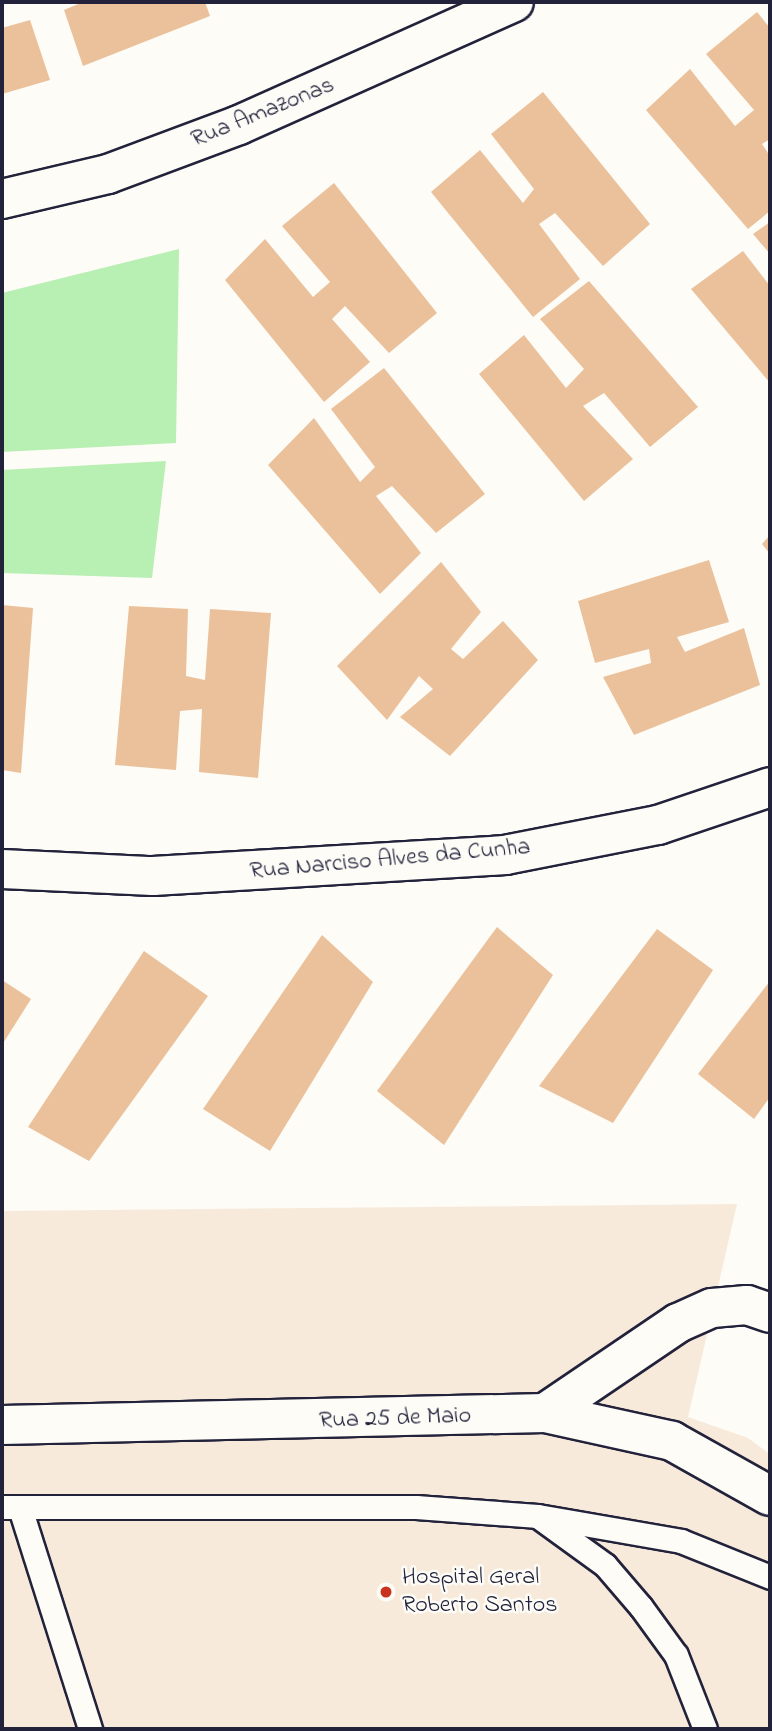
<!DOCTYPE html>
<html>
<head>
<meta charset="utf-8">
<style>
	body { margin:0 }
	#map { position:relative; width:772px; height:1731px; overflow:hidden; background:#fdfcf7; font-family:"Indie Flower",sans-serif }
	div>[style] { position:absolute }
	.built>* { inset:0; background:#f8eadb }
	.green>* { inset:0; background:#b8efb2 }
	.building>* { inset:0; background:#ebc19b }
	.roads { filter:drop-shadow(2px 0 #22223b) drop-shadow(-2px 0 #22223b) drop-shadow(0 2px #22223b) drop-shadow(0 -2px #22223b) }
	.service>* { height:23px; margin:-11.5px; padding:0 11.5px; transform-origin:11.5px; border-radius:11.5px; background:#fdfcf7 }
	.minor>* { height:38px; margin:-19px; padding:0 19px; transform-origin:19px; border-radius:19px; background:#fdfcf7 }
	.dots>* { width:19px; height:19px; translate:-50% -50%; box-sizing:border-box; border:4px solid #fdfcf7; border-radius:50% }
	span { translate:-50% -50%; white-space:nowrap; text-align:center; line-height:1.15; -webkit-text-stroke:5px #fdfcf7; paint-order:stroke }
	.street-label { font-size:24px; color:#22223b }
	.poi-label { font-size:24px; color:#22223b }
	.left { translate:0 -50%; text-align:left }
	.frame { position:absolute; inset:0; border:4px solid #22223b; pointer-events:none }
</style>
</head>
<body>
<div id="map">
	<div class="built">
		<div style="clip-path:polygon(737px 1204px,688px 1417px,748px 1438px,770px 1454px,770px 1729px,2px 1729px,2px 1211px)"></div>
	</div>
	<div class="green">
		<div style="clip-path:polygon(179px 249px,176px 443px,2px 452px,2px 293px)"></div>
		<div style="clip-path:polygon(166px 461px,152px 578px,2px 573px,2px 470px)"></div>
	</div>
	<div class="building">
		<div style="clip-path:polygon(83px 2px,205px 2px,210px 16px,83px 66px,64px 10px)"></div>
		<div style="clip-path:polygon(757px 12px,770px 28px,770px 139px,762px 144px,770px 156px,770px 211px,748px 229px,646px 110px,690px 69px,735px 126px,754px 110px,706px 54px)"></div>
		<div style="clip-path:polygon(30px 20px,50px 80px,2px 94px,2px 28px)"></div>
		<div style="clip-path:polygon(543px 92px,650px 224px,603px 266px,555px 213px,539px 224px,580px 279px,533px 317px,431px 192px,480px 150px,523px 203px,534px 189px,491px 134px)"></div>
		<div style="clip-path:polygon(334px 183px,437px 313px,389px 353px,345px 306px,332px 319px,370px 362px,324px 402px,225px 280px,265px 239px,313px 297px,330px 282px,282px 226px)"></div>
		<div style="clip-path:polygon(770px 222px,770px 254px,753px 234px)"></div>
		<div style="clip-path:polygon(743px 251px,770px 286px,770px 383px,691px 289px)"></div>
		<div style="clip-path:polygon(589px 281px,698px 407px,650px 447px,604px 393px,583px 406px,633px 459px,584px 501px,479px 374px,524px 335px,566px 388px,584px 369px,540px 319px)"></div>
		<div style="clip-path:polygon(384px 368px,485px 494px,436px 533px,392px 486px,376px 496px,421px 553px,380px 594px,268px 465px,314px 418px,360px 482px,375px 467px,331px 409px)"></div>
		<div style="clip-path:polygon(770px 535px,770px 554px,762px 544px)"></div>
		<div style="clip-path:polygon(709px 560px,729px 622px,677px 637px,685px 652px,744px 628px,760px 685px,634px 735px,603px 677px,651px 663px,649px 649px,595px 663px,578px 601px)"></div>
		<div style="clip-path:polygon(441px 562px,481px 612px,451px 649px,463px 659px,503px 621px,538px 660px,450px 756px,400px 717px,433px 689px,419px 676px,387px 720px,337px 666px)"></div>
		<div style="clip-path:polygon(2px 605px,33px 608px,21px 773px,2px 770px)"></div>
		<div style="clip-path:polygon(129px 606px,188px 609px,186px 676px,205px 680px,210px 609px,271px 613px,258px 778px,199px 772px,202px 709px,180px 711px,176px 770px,115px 765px)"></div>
		<div style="clip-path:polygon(497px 927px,553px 975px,444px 1145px,377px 1091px)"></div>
		<div style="clip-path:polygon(657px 929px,713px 970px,613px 1123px,539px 1086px)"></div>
		<div style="clip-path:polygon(322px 935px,373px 982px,270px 1151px,203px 1109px)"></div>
		<div style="clip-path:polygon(144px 951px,208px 996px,89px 1161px,28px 1127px)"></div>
		<div style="clip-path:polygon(2px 980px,31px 999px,2px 1045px)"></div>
		<div style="clip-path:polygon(770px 981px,770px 1097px,754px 1119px,698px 1074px)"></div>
	</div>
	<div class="roads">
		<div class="service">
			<div style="left:2px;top:1507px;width:414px"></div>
			<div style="left:416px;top:1507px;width:122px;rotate:4.2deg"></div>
			<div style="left:538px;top:1516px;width:145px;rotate:9.9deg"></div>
			<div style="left:681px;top:1541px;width:96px;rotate:22deg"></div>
			<div style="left:20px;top:1508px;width:232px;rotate:72.4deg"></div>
			<div style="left:540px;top:1518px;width:80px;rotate:35.9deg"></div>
			<div style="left:605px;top:1565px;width:55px;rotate:49.4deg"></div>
			<div style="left:641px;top:1607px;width:59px;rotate:53.9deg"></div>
			<div style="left:676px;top:1655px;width:79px;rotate:68.6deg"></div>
		</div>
		<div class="minor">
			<div style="left:2px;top:199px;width:109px;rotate:-13.3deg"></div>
			<div style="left:108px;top:174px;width:140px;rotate:-20.5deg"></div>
			<div style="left:239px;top:125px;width:301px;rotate:-24.1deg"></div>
			<div style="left:2px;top:869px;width:151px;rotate:2.7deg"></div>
			<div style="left:153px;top:876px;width:353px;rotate:-3.4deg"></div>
			<div style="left:505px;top:855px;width:156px;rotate:-11.1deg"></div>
			<div style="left:658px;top:825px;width:118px;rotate:-18.7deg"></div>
			<div style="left:545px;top:1413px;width:161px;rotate:-34.1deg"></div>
			<div style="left:678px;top:1323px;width:37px;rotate:-24deg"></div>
			<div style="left:712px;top:1308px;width:35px;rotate:-5deg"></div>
			<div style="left:747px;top:1305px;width:24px;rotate:19deg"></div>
			<div style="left:2px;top:1425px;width:543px;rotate:-1.27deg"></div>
			<div style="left:545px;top:1413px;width:130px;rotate:12.4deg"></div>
			<div style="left:672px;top:1441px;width:112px;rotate:29.3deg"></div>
		</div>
	</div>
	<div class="dots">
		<div style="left:386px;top:1592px;background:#c8321e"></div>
	</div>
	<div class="street-label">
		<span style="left:263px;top:113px;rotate:-22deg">Rua Amazonas</span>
		<span style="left:390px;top:860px;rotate:-5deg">Rua Narciso Alves da Cunha</span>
		<span style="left:395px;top:1419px;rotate:-2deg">Rua 25 de Maio</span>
	</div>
	<div class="poi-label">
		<span class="left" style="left:402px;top:1592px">Hospital Geral<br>Roberto Santos</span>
	</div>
	<div class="frame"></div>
</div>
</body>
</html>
